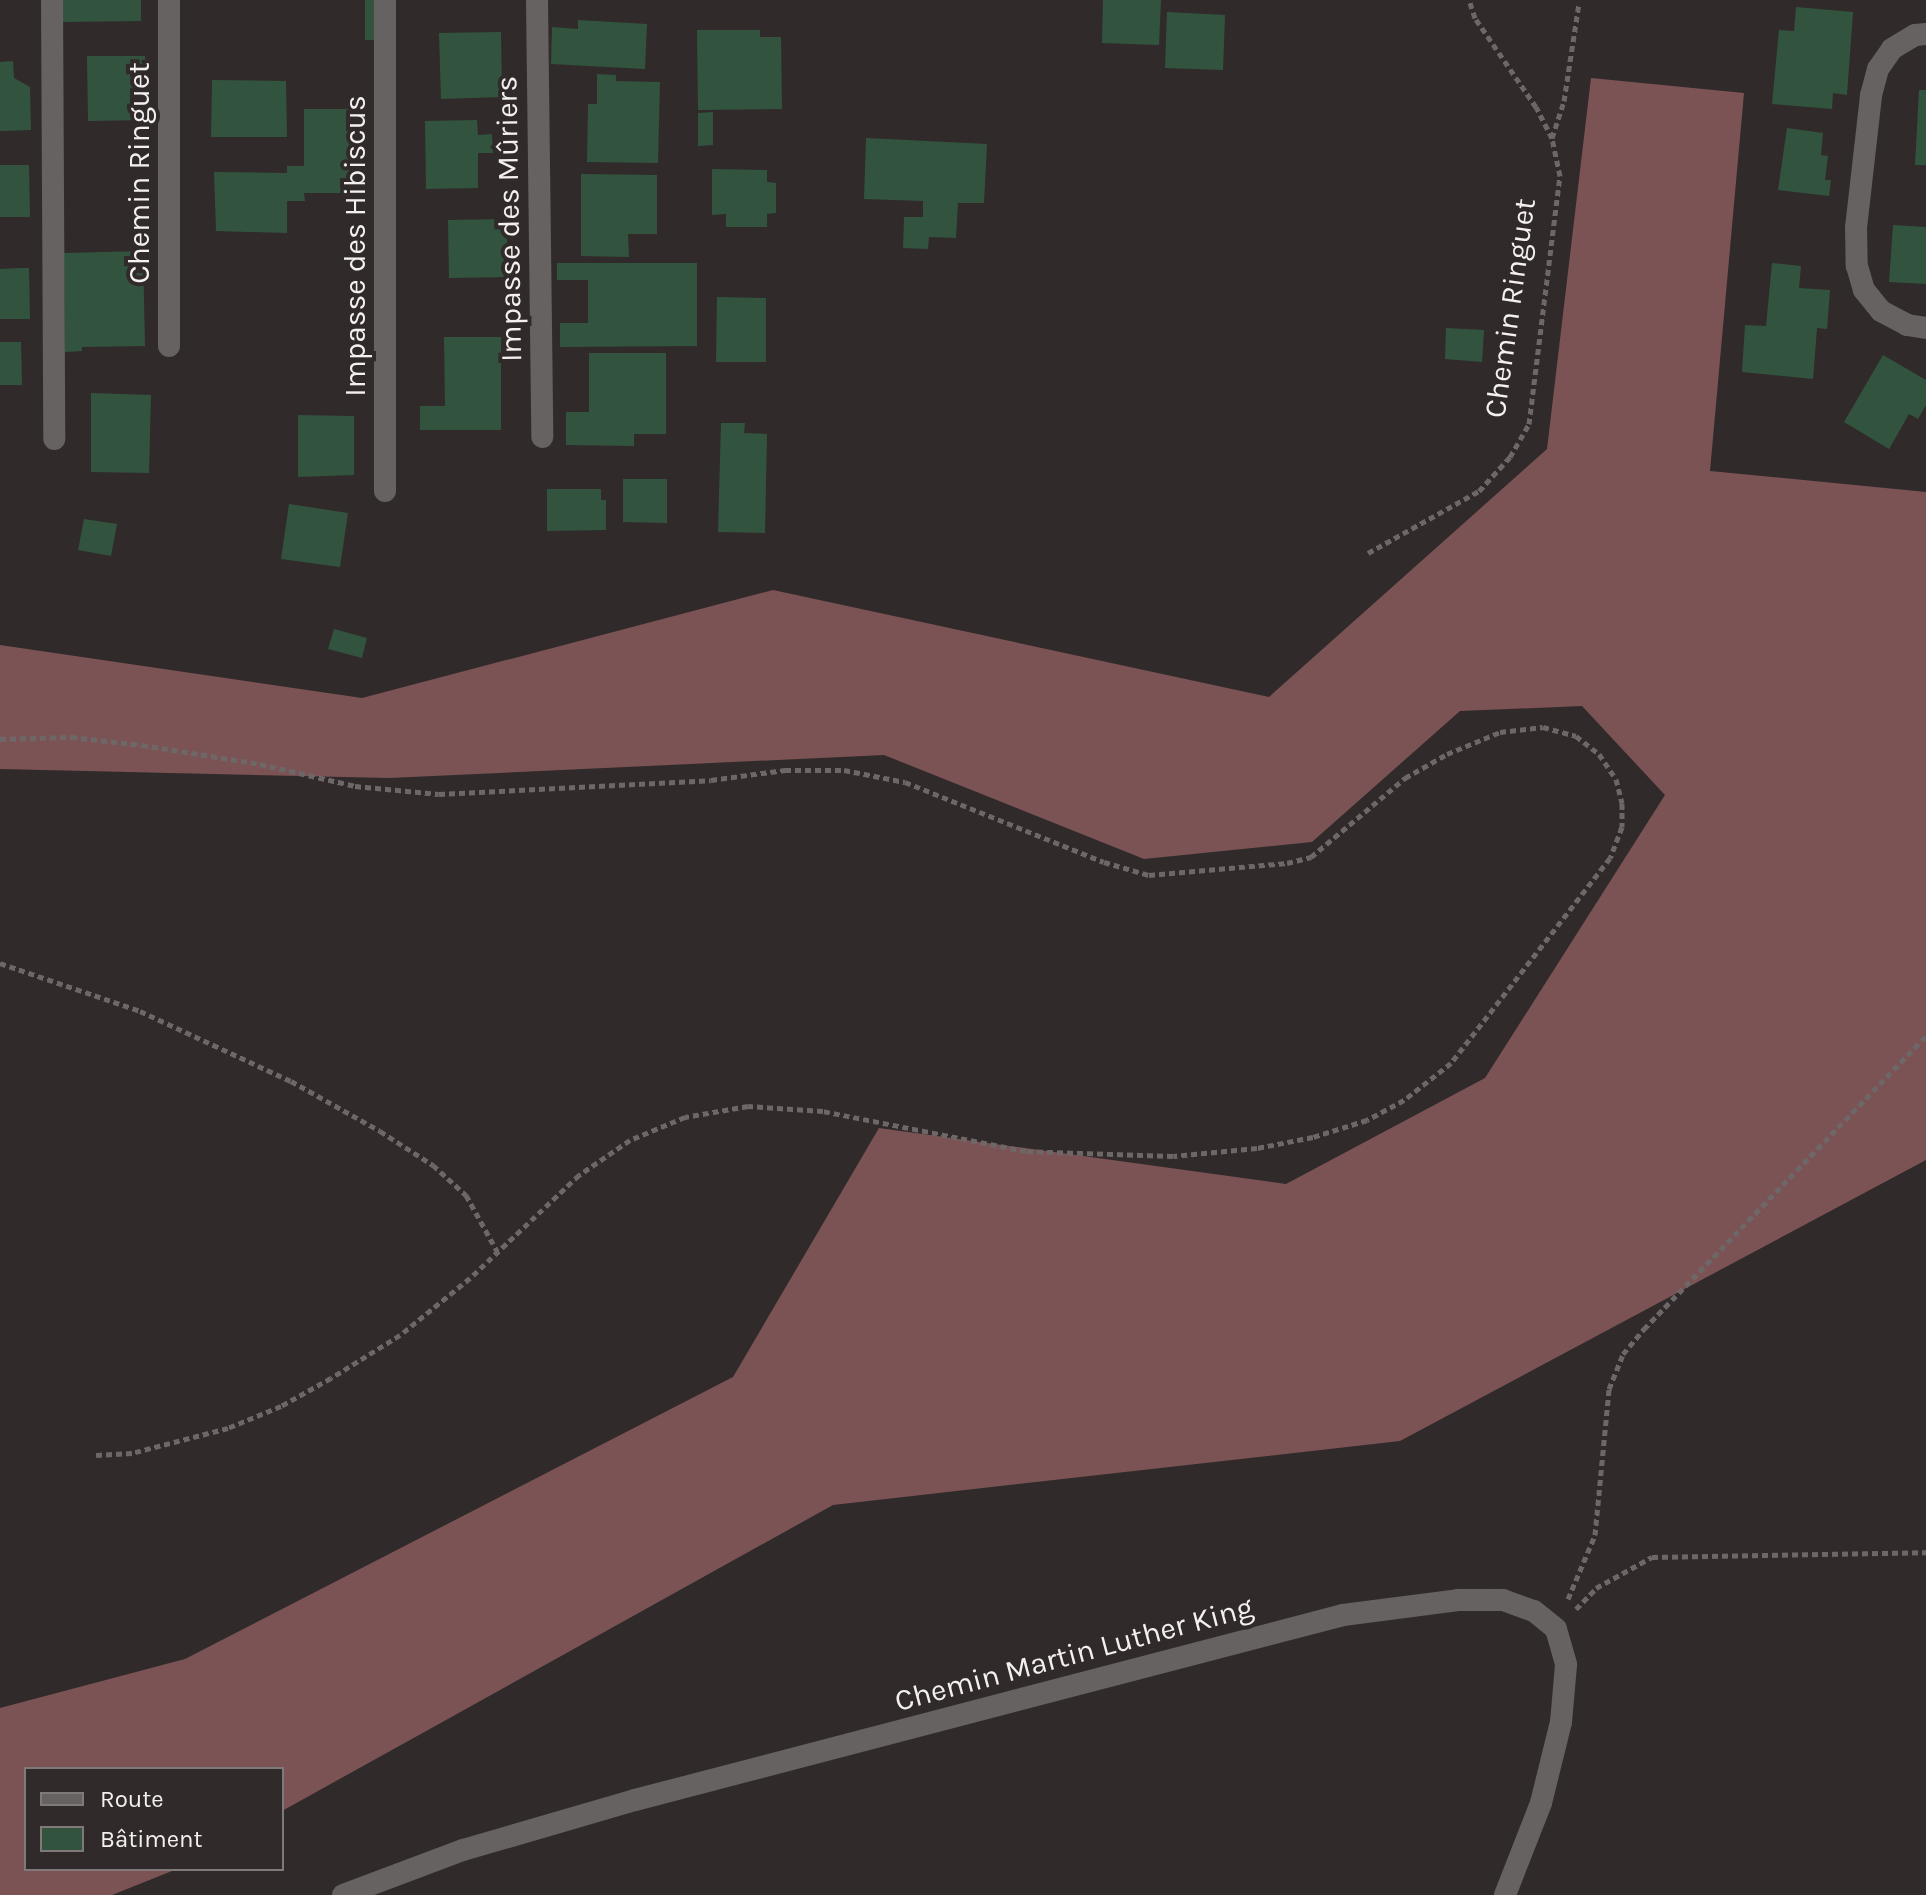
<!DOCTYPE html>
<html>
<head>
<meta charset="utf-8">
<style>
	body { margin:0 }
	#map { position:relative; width:1926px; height:1895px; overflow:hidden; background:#312a2a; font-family:Karla,sans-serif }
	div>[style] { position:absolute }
	.forest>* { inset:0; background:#7b5355 }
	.building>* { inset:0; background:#32543f }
	.path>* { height:5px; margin-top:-2.5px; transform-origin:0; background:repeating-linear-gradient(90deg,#6d6767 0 6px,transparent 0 10px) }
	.minor>* { height:22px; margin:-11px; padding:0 11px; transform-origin:11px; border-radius:11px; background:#666262 }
	.tertiary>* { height:22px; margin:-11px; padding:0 11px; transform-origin:11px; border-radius:11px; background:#666262 }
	span { translate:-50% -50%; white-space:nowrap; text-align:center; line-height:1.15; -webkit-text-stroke:8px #312a2a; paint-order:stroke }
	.street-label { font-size:30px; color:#f5f0f0 }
	.legend { position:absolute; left:24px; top:1767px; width:260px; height:104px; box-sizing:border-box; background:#312a2a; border:2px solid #7f7979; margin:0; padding:10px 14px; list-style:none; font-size:24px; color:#f5f0f0 }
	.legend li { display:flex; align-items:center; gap:16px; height:40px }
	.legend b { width:40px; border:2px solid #7f7979 }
</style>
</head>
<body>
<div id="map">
	<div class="forest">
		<div style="clip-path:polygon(1591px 78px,1744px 93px,1710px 471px,1926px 492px,1926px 1160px,1400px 1441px,833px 1505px,282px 1811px,282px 1769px,26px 1769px,26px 1869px,177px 1869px,112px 1895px,0 1895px,0 1708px,185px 1659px,733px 1377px,879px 1128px,1286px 1184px,1485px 1078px,1665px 795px,1582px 706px,1460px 711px,1312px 842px,1144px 859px,884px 755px,389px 778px,0 769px,0 645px,362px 698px,773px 590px,1269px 697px,1547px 449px)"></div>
	</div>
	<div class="building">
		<div style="clip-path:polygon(63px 0,141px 0,141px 21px,63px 22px)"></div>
		<div style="clip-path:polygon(365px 0,378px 0,378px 40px,365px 40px)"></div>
		<div style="clip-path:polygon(1103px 0,1161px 0,1159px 45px,1102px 43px)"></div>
		<div style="clip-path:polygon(1796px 7px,1853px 12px,1847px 95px,1833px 93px,1832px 109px,1772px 104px,1779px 30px,1794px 31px)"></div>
		<div style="clip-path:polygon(1167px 12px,1225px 15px,1223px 70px,1165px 68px)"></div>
		<div style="clip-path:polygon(578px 20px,647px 24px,645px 69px,551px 64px,552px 27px,578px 29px)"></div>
		<div style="clip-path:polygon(697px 30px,760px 30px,760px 37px,781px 37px,782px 109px,698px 110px)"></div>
		<div style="clip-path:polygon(501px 32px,502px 97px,441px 99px,439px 33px)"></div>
		<div style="clip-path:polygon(87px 56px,145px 56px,146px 120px,88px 121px)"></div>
		<div style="clip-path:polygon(13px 61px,14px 78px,30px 87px,31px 130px,0 131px,0 62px)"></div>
		<div style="clip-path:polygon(597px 74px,616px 75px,616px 81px,660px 82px,658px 163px,587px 162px,588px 104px,597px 104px)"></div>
		<div style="clip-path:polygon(212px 80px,286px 81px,287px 137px,211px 137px)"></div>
		<div style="clip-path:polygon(1919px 90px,1926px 90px,1926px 165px,1915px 165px)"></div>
		<div style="clip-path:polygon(304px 109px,354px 109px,354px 193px,304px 193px,305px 201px,287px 201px,287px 233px,216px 231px,214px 172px,287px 173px,287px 166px,304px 166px)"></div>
		<div style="clip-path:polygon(713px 112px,713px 145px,698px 146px,698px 113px)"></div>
		<div style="clip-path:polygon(477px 120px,478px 135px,492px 134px,493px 153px,478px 153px,478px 188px,426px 189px,425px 121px)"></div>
		<div style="clip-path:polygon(1787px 128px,1823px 133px,1821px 155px,1828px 156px,1825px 180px,1831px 180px,1829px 196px,1778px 190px)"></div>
		<div style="clip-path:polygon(866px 138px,987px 144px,984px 203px,958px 203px,956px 238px,929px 237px,928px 249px,903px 248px,904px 217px,923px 217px,923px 201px,864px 199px)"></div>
		<div style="clip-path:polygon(0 165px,29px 165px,30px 217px,0 217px)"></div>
		<div style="clip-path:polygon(712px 169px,767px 170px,767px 182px,776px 183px,776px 213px,767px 214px,767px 227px,726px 227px,726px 214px,712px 215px)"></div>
		<div style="clip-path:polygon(581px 174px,657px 175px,657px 234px,628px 234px,629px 257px,581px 256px)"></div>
		<div style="clip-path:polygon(508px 219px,510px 277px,449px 278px,448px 220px)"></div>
		<div style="clip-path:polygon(1893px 225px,1926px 227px,1926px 284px,1889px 282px)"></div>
		<div style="clip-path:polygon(143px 251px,145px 346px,82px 347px,82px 351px,65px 352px,64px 253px)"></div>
		<div style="clip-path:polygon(557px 263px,697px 263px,697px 346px,560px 347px,560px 323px,588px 323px,588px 280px,557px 280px)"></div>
		<div style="clip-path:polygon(1772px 263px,1801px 266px,1799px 288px,1830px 290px,1827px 329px,1817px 328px,1813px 379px,1742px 372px,1745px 325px,1766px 326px)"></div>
		<div style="clip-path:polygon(22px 268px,29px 268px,30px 319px,0 319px,0 269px)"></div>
		<div style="clip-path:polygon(717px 297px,766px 298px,766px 362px,716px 362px)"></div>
		<div style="clip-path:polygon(1446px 328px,1484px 330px,1482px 362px,1445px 359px)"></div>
		<div style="clip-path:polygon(444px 337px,501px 337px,501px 430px,420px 430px,420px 406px,445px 406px)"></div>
		<div style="clip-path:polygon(0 342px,21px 342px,22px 385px,0 385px)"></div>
		<div style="clip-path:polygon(589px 353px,666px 353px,666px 434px,634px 434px,634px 446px,566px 445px,566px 412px,589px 412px)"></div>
		<div style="clip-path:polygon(1883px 355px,1926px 380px,1926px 405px,1918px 419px,1909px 414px,1889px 449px,1844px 422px)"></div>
		<div style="clip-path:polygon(91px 393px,151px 395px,149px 473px,91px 472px)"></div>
		<div style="clip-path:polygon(298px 415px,354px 416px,354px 475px,298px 477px)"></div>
		<div style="clip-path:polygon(721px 423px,745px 423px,744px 433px,767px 434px,765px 533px,718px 532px)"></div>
		<div style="clip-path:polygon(623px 479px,667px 479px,667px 523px,623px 522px)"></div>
		<div style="clip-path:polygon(547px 489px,601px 489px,601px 500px,606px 500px,606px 530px,547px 531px)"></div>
		<div style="clip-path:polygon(289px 504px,348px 513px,340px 567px,281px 559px)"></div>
		<div style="clip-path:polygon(84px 519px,117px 524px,111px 556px,78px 550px)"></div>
		<div style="clip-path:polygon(334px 629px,367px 638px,362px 658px,328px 649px)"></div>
	</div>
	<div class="path">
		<div style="left:1552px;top:138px;width:39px;rotate:-72deg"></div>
		<div style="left:1564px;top:101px;width:99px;rotate:-81.3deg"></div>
		<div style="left:1368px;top:553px;width:127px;rotate:-29.2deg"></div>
		<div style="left:1479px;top:491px;width:46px;rotate:-47.6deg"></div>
		<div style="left:1510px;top:457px;width:38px;rotate:-60deg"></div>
		<div style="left:1529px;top:424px;width:250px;rotate:-82.9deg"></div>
		<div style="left:1560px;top:176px;width:39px;rotate:-102deg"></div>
		<div style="left:1552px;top:138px;width:35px;rotate:-117deg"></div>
		<div style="left:1536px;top:107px;width:108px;rotate:-124.4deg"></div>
		<div style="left:1475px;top:18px;width:19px;rotate:-108deg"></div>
		<div style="left:0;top:739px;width:71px;rotate:-1.6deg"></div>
		<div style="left:71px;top:737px;width:71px;rotate:6.4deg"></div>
		<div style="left:142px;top:745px;width:120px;rotate:9.1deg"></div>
		<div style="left:260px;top:764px;width:98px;rotate:13deg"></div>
		<div style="left:355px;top:786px;width:84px;rotate:5.4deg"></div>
		<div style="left:439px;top:794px;width:272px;rotate:-2.9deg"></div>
		<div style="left:711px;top:780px;width:75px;rotate:-7.7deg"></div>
		<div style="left:785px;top:770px;width:59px"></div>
		<div style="left:844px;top:770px;width:62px;rotate:11.1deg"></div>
		<div style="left:905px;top:782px;width:214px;rotate:21.9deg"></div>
		<div style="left:1104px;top:862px;width:47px;rotate:16.1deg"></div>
		<div style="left:1149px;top:875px;width:139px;rotate:-5deg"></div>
		<div style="left:1287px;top:863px;width:25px;rotate:-14deg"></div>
		<div style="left:1311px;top:857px;width:123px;rotate:-40deg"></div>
		<div style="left:1405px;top:778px;width:48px;rotate:-29.7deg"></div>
		<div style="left:1447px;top:754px;width:57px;rotate:-22.5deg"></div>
		<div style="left:1500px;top:732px;width:43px;rotate:-6.6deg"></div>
		<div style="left:1543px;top:727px;width:34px;rotate:15deg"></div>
		<div style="left:1576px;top:736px;width:29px;rotate:38deg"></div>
		<div style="left:1599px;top:754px;width:30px;rotate:56deg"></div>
		<div style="left:1616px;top:779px;width:25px;rotate:76deg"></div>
		<div style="left:1622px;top:803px;width:24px;rotate:90deg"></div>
		<div style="left:1622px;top:827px;width:33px;rotate:111deg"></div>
		<div style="left:1610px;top:858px;width:259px;rotate:127.8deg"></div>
		<div style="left:1451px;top:1063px;width:60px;rotate:141.8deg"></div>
		<div style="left:1404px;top:1100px;width:42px;rotate:151.6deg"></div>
		<div style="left:1367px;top:1120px;width:57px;rotate:162.5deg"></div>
		<div style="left:1313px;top:1137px;width:57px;rotate:168.9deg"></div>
		<div style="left:1257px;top:1148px;width:84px;rotate:174.6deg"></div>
		<div style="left:1173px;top:1156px;width:147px;rotate:-178.1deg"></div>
		<div style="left:1026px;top:1151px;width:207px;rotate:-168.9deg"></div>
		<div style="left:823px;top:1111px;width:75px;rotate:-176.2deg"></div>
		<div style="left:748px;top:1106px;width:64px;rotate:170.1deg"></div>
		<div style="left:685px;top:1117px;width:60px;rotate:157.3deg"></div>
		<div style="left:630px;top:1140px;width:62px;rotate:145.5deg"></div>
		<div style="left:579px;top:1175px;width:150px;rotate:136.6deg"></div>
		<div style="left:470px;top:1278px;width:90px;rotate:140.8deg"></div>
		<div style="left:400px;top:1335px;width:81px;rotate:148.1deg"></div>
		<div style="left:331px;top:1378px;width:57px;rotate:150.8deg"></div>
		<div style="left:281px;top:1406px;width:57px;rotate:157.5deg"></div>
		<div style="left:228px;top:1428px;width:99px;rotate:165.4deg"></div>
		<div style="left:132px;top:1453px;width:36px;rotate:177deg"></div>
		<div style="left:0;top:963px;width:148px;rotate:18.9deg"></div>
		<div style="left:140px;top:1011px;width:166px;rotate:24.9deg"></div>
		<div style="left:291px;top:1081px;width:102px;rotate:29.3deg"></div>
		<div style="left:380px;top:1131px;width:63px;rotate:32.7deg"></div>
		<div style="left:433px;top:1165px;width:45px;rotate:42.3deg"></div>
		<div style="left:466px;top:1195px;width:64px;rotate:61deg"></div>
		<div style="left:1568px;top:1599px;width:69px;rotate:-67.1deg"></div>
		<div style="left:1595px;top:1535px;width:147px;rotate:-84.5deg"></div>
		<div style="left:1609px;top:1389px;width:38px;rotate:-68deg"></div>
		<div style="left:1623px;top:1354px;width:33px;rotate:-50deg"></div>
		<div style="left:1644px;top:1329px;width:407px;rotate:-46.1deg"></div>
		<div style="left:1576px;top:1609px;width:29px;rotate:-46deg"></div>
		<div style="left:1596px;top:1588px;width:64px;rotate:-29deg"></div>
		<div style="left:1652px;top:1557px;width:274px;rotate:-1deg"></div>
	</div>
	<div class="minor">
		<div style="left:52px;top:0;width:439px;rotate:89.7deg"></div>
		<div style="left:537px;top:0;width:437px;rotate:89.3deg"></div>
		<div style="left:1926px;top:34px;width:11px;rotate:175deg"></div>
		<div style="left:1915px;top:35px;width:27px;rotate:149deg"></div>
		<div style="left:1892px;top:49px;width:24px;rotate:125deg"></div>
		<div style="left:1878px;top:69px;width:28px;rotate:105deg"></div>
		<div style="left:1871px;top:96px;width:132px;rotate:96.5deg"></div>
		<div style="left:1856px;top:227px;width:39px;rotate:89deg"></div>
		<div style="left:1857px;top:266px;width:25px;rotate:74deg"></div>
		<div style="left:1864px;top:290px;width:27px;rotate:51deg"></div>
		<div style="left:1881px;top:311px;width:30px;rotate:28deg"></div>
		<div style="left:1907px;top:325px;width:19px;rotate:9deg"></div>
		<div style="left:169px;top:346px;width:346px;rotate:-90deg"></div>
		<div style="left:385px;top:491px;width:491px;rotate:-90deg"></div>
	</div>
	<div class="tertiary">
		<div style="left:343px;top:1895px;width:128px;rotate:-20.6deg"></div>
		<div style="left:463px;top:1850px;width:179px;rotate:-16.2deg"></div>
		<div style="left:635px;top:1800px;width:732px;rotate:-14.64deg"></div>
		<div style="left:1343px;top:1615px;width:116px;rotate:-7.4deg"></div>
		<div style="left:1458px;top:1600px;width:45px"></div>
		<div style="left:1503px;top:1600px;width:33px;rotate:20deg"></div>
		<div style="left:1534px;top:1611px;width:28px;rotate:39deg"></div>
		<div style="left:1556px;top:1629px;width:37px;rotate:74deg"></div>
		<div style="left:1566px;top:1665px;width:57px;rotate:95deg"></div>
		<div style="left:1561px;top:1722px;width:83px;rotate:103.9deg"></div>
		<div style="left:1541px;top:1803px;width:99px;rotate:111.4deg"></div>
	</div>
	<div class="street-label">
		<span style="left:139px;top:173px;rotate:-90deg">Chemin Ringuet</span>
		<span style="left:509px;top:219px;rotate:-91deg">Impasse des Mûriers</span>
		<span style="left:355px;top:246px;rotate:-90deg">Impasse des Hibiscus</span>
		<span style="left:1510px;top:308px;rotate:-82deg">Chemin Ringuet</span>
		<span style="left:1074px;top:1654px;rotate:-15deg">Chemin Martin Luther King</span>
	</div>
	<ul class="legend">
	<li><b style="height:10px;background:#666262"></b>Route</li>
	<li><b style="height:22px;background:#32543f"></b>Bâtiment</li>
	</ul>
</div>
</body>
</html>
